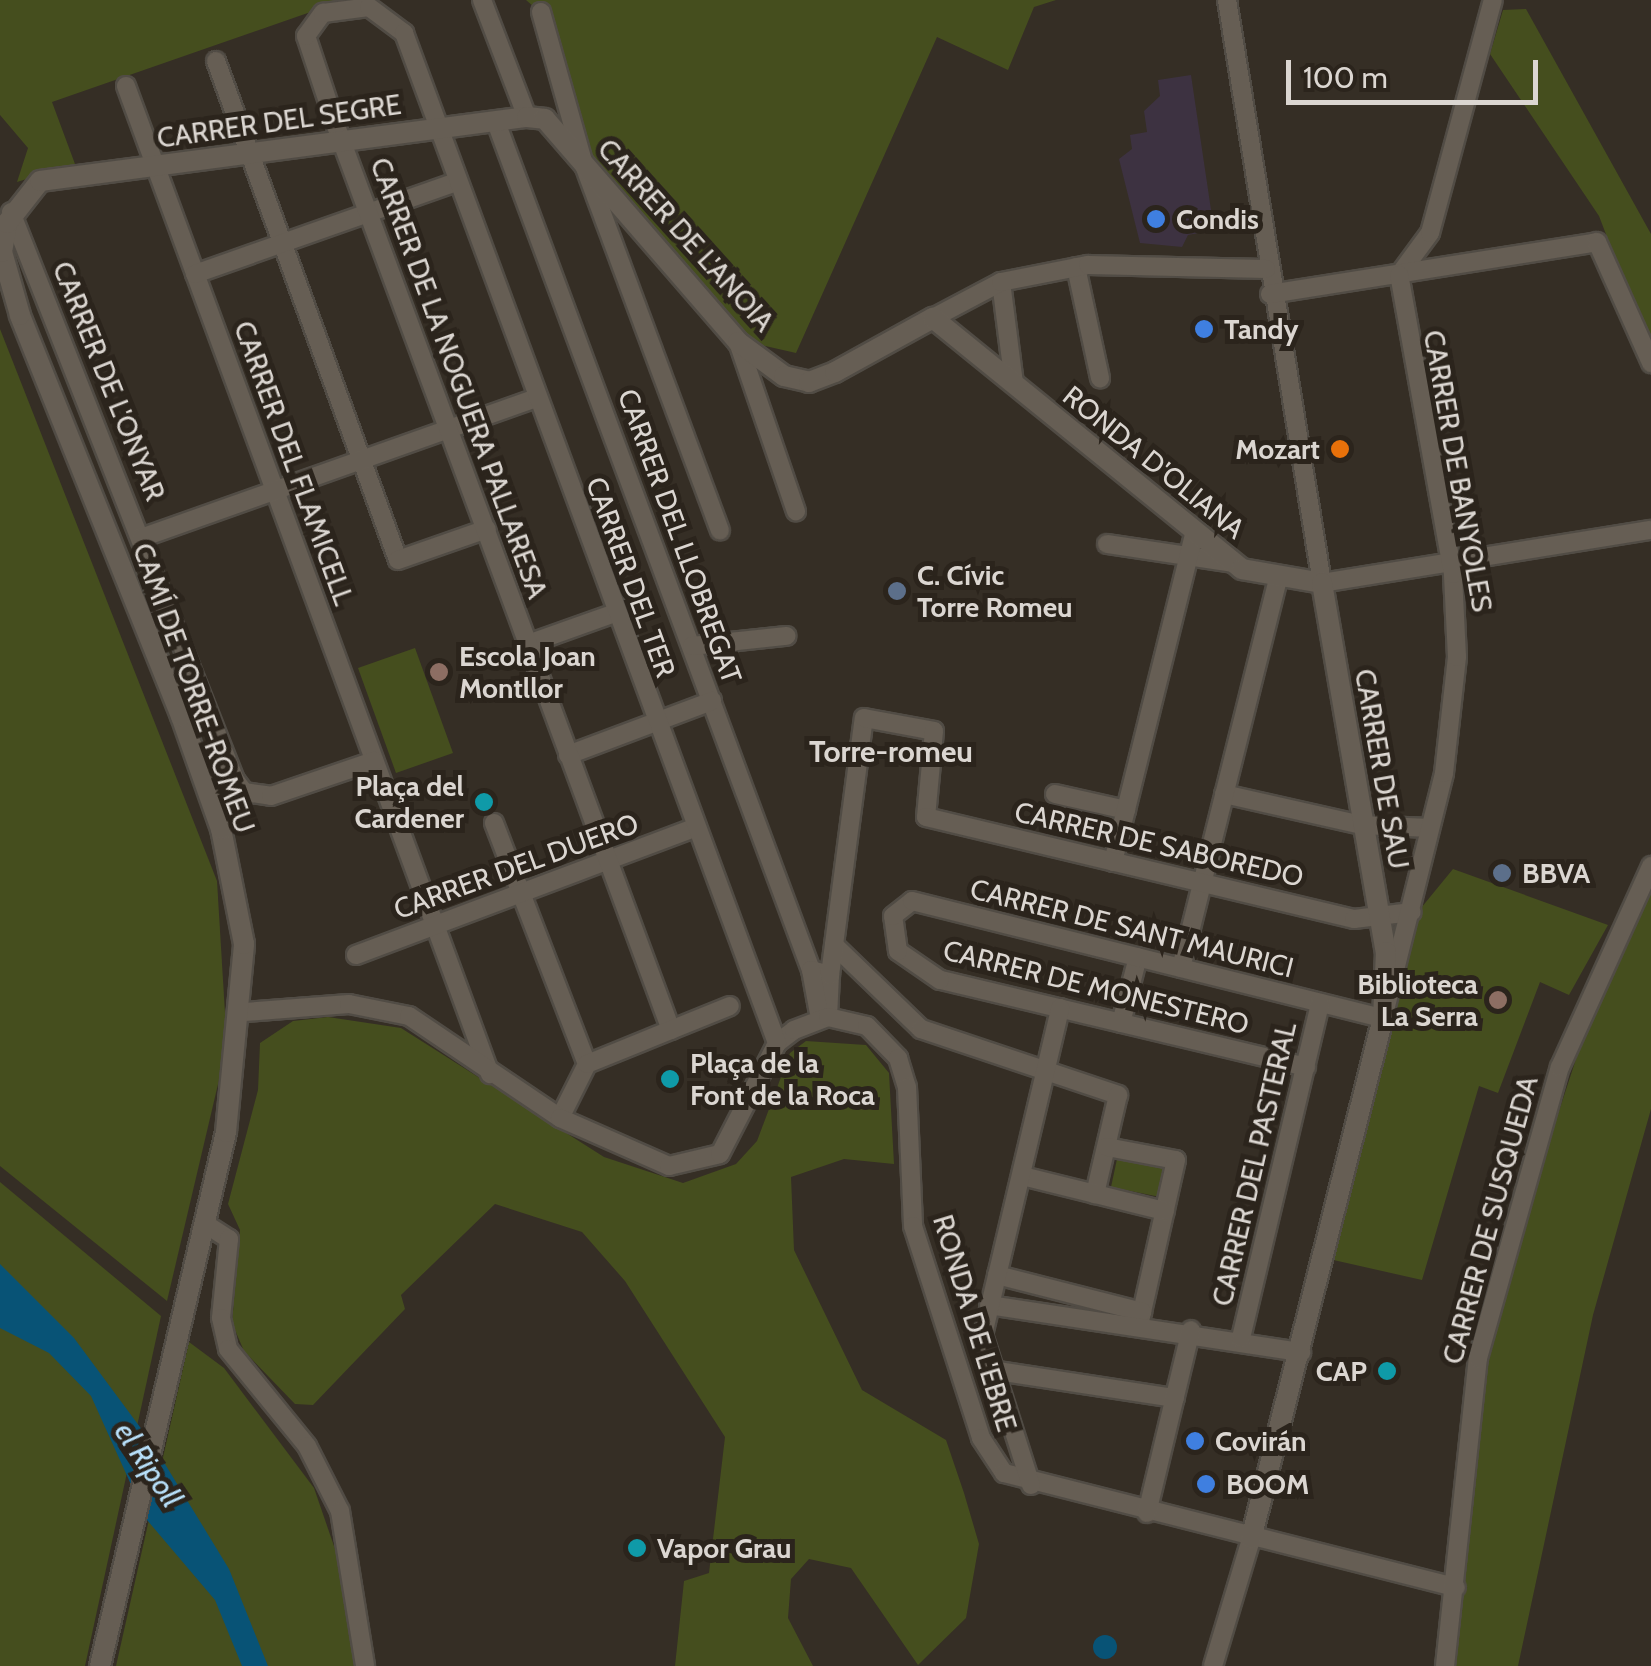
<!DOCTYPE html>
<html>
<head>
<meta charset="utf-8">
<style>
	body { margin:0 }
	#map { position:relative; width:1651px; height:1666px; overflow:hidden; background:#352e25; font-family:Cabin,sans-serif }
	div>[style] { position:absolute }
	.commercial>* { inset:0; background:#3d3241 }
	.green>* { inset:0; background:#454e1e }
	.water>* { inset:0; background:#085376 }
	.round { border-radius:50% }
	.roads { filter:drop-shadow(2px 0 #514c45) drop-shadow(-2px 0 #514c45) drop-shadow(0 2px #514c45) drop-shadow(0 -2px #514c45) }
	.minor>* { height:18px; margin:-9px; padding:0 9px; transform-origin:9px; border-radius:9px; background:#665e54 }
	.tertiary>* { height:20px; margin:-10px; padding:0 10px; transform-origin:10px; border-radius:10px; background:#665e54 }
	.dots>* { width:28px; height:28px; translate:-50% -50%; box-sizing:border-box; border:5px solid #2b241c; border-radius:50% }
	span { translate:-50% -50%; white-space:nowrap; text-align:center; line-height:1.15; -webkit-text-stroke:10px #2b241c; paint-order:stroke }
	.street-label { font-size:28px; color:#dbd6d1 }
	.poi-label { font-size:28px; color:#dbd6d1; font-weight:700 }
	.left { translate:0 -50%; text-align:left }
	.right { translate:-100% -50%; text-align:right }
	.neighbourhood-label { font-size:30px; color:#dbd6d1; font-weight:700 }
	.water-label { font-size:30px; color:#b8e0fa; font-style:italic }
	.scale { position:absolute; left:1286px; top:60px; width:252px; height:45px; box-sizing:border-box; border:5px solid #dbd6d1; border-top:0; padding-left:12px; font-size:30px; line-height:35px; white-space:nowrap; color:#dbd6d1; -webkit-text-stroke:8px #2b241c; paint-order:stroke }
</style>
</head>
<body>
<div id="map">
	<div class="commercial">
		<div style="clip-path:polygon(1191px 75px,1214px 230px,1188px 235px,1182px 247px,1140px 243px,1119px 159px,1132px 149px,1130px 135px,1147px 132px,1144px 111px,1160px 96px,1158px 80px)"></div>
	</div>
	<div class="green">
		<div style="clip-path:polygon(0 0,345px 0,52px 102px,75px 164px,17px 182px,28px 148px,0 115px)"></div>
		<div style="clip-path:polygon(526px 0,1056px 0,1034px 7px,1008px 70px,937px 37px,796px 353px,757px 344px,730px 321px,587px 153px,550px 21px)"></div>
		<div style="clip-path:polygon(1526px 9px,1651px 234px,1651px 352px,1599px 216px,1490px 54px,1503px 10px)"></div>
		<div style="clip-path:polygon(0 329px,217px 881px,227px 1046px,167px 1301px,0 1166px)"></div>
		<div style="clip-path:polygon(415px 648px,453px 753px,396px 773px,358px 668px)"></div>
		<div style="clip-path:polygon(1453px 869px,1608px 925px,1569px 995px,1540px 982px,1498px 1093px,1479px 1086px,1422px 1280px,1329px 1259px,1421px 908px)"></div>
		<div style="clip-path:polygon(1651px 890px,1651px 1109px,1593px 1315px,1518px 1666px,1452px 1666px,1479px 1388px,1509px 1264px,1577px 1056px)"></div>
		<div style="clip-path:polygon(328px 1017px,401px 1028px,604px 1157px,683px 1183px,736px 1164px,757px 1141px,790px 1053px,806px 1041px,866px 1045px,889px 1073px,894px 1164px,844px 1159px,791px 1177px,794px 1250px,862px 1390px,946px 1440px,964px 1493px,979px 1544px,966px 1618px,918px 1665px,851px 1568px,809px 1559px,791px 1579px,788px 1618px,813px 1666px,675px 1666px,684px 1581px,709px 1573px,725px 1437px,625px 1281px,582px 1232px,495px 1204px,401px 1295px,405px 1309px,313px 1405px,295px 1404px,244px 1351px,232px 1323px,240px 1230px,228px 1204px,258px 1090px,260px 1043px,293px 1021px)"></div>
		<div style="clip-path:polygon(1117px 1159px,1164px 1168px,1160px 1197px,1111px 1187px)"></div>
		<div style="clip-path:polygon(0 1182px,161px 1316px,85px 1666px,0 1666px)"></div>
		<div style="clip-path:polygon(189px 1342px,224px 1368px,314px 1488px,345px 1578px,357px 1666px,116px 1666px)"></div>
	</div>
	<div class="water">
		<div style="clip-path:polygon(0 1264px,74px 1338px,154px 1446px,229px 1569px,268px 1666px,242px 1666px,215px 1600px,147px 1520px,91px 1396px,49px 1353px,0 1328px)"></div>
		<div class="round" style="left:1093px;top:1635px;width:24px;height:24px"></div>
	</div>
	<div class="roads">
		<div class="minor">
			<div style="left:482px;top:0;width:125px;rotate:69deg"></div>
			<div style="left:1227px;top:0;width:591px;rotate:80.74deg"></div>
			<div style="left:1322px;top:583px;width:333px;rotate:-9.2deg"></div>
			<div style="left:541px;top:12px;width:159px;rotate:74.3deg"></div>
			<div style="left:584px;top:165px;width:390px;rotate:69.6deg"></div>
			<div style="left:216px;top:61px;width:531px;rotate:69.96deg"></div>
			<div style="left:398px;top:560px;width:94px;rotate:-19.2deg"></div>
			<div style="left:126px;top:86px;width:1053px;rotate:69.78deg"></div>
			<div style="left:496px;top:122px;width:905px;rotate:69.62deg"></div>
			<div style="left:811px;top:970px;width:20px;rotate:15deg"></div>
			<div style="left:830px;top:975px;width:42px;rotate:92.7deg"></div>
			<div style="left:11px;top:212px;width:611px;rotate:68.48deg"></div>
			<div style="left:235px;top:780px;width:15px;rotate:53deg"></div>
			<div style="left:244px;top:792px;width:27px;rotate:8deg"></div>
			<div style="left:271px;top:796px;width:109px;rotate:-18.8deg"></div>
			<div style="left:1076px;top:267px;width:114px;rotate:77.8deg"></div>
			<div style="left:195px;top:274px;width:277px;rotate:-19.4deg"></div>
			<div style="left:1399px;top:275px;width:52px;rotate:-53.6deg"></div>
			<div style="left:1430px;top:233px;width:241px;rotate:-74.9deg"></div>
			<div style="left:1001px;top:282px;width:103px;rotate:82.7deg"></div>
			<div style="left:1270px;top:294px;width:331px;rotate:-9deg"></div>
			<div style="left:1597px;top:242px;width:133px;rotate:65.9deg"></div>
			<div style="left:933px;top:318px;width:77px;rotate:-27.9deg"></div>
			<div style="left:1001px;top:282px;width:89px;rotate:-11.1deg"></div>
			<div style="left:1088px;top:265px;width:178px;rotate:1.3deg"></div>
			<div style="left:738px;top:342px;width:179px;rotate:71.1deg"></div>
			<div style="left:141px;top:538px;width:419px;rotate:-19.5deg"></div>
			<div style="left:1107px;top:544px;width:128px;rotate:8.5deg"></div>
			<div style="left:528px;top:644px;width:92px;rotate:-19.6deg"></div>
			<div style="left:692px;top:646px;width:95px;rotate:-6.1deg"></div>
			<div style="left:568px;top:755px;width:154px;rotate:-20.6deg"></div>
			<div style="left:1055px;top:794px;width:73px;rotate:12.7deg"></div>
			<div style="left:1224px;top:794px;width:141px;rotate:12.7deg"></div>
			<div style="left:1362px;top:825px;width:68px;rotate:2.5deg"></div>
			<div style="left:494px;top:823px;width:258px;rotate:68.9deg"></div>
			<div style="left:587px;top:1064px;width:60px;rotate:116.6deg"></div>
			<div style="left:1113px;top:862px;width:341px;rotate:-76.1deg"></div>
			<div style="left:834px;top:945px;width:121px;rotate:44deg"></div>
			<div style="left:921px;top:1029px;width:208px;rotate:18.5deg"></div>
			<div style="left:1118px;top:1095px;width:102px;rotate:103.1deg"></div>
			<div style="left:356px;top:955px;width:361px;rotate:-20.6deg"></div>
			<div style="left:1181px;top:968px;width:400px;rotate:-76deg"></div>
			<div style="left:811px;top:970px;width:50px;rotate:79.6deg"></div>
			<div style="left:830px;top:975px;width:259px;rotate:-82.5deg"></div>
			<div style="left:864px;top:718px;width:71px;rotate:10.5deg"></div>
			<div style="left:934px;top:731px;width:86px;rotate:95.3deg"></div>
			<div style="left:926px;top:817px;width:440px;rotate:13.4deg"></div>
			<div style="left:1354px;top:919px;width:58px;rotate:-6.9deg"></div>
			<div style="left:245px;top:1012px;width:104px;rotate:-4.4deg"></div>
			<div style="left:349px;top:1004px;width:61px;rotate:11.3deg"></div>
			<div style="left:409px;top:1016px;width:182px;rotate:34deg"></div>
			<div style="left:560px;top:1118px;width:119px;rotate:23.8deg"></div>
			<div style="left:669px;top:1166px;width:52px;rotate:-13.2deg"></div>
			<div style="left:720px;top:1154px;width:125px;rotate:-62.8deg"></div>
			<div style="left:777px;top:1043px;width:21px;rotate:-37deg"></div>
			<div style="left:794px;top:1030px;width:36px;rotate:-21deg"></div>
			<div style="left:828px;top:1017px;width:40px;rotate:13deg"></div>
			<div style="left:867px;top:1026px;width:45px;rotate:45.9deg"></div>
			<div style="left:898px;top:1058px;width:30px;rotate:73deg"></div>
			<div style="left:907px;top:1087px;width:139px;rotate:87.5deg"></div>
			<div style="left:913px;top:1226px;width:223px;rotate:72.2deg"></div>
			<div style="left:981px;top:1438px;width:42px;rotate:56.7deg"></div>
			<div style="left:1004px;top:1473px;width:466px;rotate:14.2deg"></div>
			<div style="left:1121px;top:1023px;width:68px;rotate:-75.6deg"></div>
			<div style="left:671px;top:1030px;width:964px;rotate:-110.33deg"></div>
			<div style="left:336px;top:126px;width:95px;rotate:-108.4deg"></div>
			<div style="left:306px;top:36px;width:29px;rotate:-54deg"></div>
			<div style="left:323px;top:13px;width:46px;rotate:-7.4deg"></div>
			<div style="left:369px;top:7px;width:44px;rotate:36.6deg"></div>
			<div style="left:404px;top:33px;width:1077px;rotate:69.73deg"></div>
			<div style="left:587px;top:1064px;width:154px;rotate:-22.1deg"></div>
			<div style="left:1306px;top:1067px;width:376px;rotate:-166.6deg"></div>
			<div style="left:940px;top:980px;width:51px;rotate:-145.4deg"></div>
			<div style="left:898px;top:951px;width:35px;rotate:-98deg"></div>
			<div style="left:893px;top:916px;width:24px;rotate:-38deg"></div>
			<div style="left:912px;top:901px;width:485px;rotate:14deg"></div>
			<div style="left:1383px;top:1018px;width:252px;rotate:-76deg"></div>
			<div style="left:1444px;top:773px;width:117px;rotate:-83.6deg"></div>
			<div style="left:1457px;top:657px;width:83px;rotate:-92.8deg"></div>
			<div style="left:1453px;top:574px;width:304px;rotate:-100.2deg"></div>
			<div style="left:1107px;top:1147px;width:70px;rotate:10.7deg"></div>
			<div style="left:1176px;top:1160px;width:170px;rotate:102.6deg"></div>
			<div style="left:1022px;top:1176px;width:147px;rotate:13.8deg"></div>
			<div style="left:204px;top:1223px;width:30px;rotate:33deg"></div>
			<div style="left:229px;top:1239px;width:79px;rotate:95.8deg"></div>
			<div style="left:221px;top:1318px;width:32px;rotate:77deg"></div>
			<div style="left:228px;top:1349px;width:125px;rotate:50.8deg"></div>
			<div style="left:307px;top:1446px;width:73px;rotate:63.1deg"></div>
			<div style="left:340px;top:1511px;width:157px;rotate:80.8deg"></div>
			<div style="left:997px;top:1275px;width:150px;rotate:14.3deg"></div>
			<div style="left:989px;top:1305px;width:316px;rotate:8.6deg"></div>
			<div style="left:1241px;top:1338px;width:344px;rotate:-76.7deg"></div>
			<div style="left:991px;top:1370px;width:186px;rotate:8.7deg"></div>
			<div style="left:1031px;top:1485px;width:157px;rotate:-107.7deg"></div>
			<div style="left:983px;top:1335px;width:336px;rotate:-76.7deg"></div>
			<div style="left:1147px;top:1513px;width:188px;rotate:-76.5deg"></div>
			<div style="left:1213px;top:1666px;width:133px;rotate:-73.3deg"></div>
			<div style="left:1445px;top:1666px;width:310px;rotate:-83.9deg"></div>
			<div style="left:1478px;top:1358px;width:302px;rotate:-74.3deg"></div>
			<div style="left:1560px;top:1067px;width:221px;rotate:-65.6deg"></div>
		</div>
		<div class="tertiary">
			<div style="left:100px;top:1666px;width:549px;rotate:-76.72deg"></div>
			<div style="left:226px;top:1132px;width:189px;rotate:-84.5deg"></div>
			<div style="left:244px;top:944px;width:117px;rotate:-101.3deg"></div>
			<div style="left:221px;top:829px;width:120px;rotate:-109.5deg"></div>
			<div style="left:181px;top:716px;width:432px;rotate:-111.9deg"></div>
			<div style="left:20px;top:315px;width:66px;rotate:-105.9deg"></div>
			<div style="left:2px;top:252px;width:29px;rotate:-80deg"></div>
			<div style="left:7px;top:223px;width:53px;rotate:-51.8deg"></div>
			<div style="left:40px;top:181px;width:491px;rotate:-7.5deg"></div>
			<div style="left:527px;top:117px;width:18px;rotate:6deg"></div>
			<div style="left:545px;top:119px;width:295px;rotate:49.1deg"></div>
			<div style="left:738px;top:342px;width:57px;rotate:36.5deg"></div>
			<div style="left:784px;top:376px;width:26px;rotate:13deg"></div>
			<div style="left:809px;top:382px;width:28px;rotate:-21deg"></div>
			<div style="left:835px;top:372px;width:112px;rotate:-28.9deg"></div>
			<div style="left:933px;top:318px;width:398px;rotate:39.1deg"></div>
			<div style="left:1242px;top:569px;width:81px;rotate:9.9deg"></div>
			<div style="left:1322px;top:583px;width:375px;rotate:80.2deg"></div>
			<div style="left:1386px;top:952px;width:66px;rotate:92.6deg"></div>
			<div style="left:1383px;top:1018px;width:537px;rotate:104.22deg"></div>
		</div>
	</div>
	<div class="dots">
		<div style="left:1156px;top:219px;background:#3f7fe0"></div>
		<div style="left:1204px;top:329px;background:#3f7fe0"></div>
		<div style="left:1340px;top:449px;background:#e8710a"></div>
		<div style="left:897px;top:591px;background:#5c6f8a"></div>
		<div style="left:439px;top:672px;background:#8d6e63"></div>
		<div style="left:484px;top:802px;background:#0f9aa8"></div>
		<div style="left:1502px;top:873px;background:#5c6f8a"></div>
		<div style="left:1498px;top:1000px;background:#8d6e63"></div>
		<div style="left:670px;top:1079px;background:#0f9aa8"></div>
		<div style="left:1387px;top:1371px;background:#0f9aa8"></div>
		<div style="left:1195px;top:1441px;background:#3f7fe0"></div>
		<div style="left:1206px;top:1484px;background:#3f7fe0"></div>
		<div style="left:637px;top:1548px;background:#0f9aa8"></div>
	</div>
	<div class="street-label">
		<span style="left:279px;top:121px;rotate:-8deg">CARRER DEL SEGRE</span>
		<span style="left:686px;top:235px;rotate:48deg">CARRER DE L'ANOIA</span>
		<span style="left:459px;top:378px;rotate:70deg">CARRER DE LA NOGUERA PALLARESA</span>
		<span style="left:109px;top:381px;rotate:68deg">CARRER DE L'ONYAR</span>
		<span style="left:1154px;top:462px;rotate:39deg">RONDA D'OLIANA</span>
		<span style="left:294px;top:463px;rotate:70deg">CARRER DEL FLAMICELL</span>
		<span style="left:1458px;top:471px;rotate:80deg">CARRER DE BANYOLES</span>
		<span style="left:680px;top:536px;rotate:70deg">CARRER DEL LLOBREGAT</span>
		<span style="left:631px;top:577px;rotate:70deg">CARRER DEL TER</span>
		<span style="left:194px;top:688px;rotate:70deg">CAMÍ DE TORRE-ROMEU</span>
		<span style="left:1382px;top:769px;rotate:80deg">CARRER DE SAU</span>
		<span style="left:1159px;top:844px;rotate:13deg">CARRER DE SABOREDO</span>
		<span style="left:516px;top:866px;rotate:-20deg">CARRER DEL DUERO</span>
		<span style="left:1132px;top:928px;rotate:14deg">CARRER DE SANT MAURICI</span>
		<span style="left:1096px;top:987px;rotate:14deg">CARRER DE MONESTERO</span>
		<span style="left:1254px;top:1164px;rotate:-77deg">CARRER DEL PASTERAL</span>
		<span style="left:1490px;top:1220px;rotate:-75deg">CARRER DE SUSQUEDA</span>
		<span style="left:975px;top:1323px;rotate:73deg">RONDA DE L'EBRE</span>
	</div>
	<div class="poi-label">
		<span class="left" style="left:1176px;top:219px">Condis</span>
		<span class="left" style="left:1224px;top:329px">Tandy</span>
		<span class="right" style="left:1320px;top:449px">Mozart</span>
		<span class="left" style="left:917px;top:591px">C. Cívic<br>Torre Romeu</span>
		<span class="left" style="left:459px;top:672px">Escola Joan<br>Montllor</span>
		<span class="right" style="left:464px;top:802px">Plaça del<br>Cardener</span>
		<span class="left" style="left:1522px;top:873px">BBVA</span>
		<span class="right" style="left:1478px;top:1000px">Biblioteca<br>La Serra</span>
		<span class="left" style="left:690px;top:1079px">Plaça de la<br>Font de la Roca</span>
		<span class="right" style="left:1367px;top:1371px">CAP</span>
		<span class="left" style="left:1215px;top:1441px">Covirán</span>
		<span class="left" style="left:1226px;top:1484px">BOOM</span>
		<span class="left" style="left:657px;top:1548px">Vapor Grau</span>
	</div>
	<div class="neighbourhood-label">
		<span style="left:891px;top:752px">Torre-romeu</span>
	</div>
	<div class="water-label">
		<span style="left:148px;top:1465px;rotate:56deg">el Ripoll</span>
	</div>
	<div class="scale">100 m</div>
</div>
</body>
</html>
